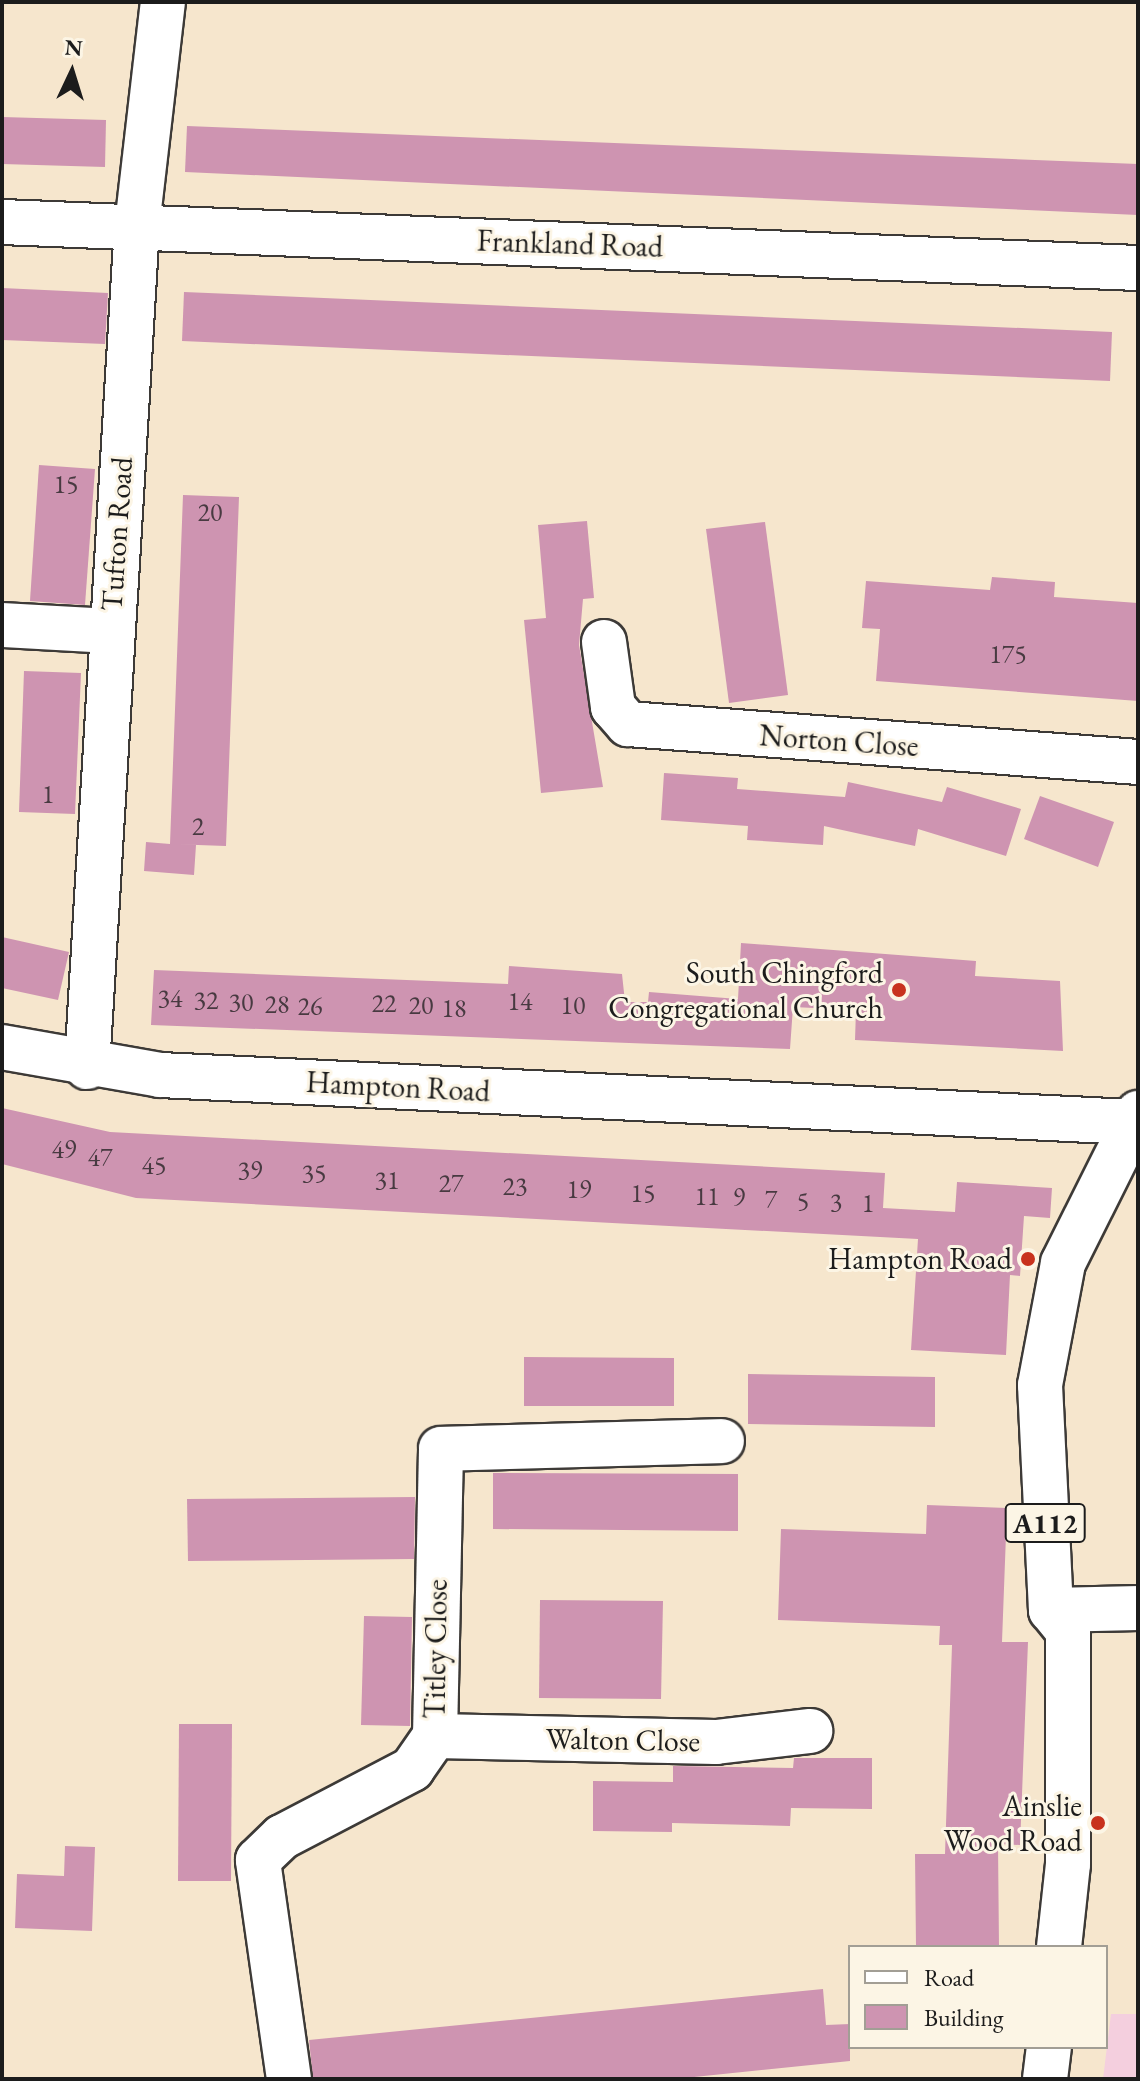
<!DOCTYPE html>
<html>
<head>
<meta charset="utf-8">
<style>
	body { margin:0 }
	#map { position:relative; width:1140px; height:2081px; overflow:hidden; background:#f6e6cd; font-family:"EB Garamond",serif }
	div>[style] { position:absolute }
	.built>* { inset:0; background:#f4cfde }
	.building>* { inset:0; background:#ce94b1 }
	.roads { filter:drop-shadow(2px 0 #3d3a37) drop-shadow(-2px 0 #3d3a37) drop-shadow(0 2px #3d3a37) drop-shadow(0 -2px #3d3a37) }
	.street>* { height:44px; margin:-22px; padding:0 22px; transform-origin:22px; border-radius:22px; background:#fff }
	.primary>* { height:44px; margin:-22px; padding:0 22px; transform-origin:22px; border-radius:22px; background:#fff }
	.dots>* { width:22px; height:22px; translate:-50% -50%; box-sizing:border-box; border:4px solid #fcf5e5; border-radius:50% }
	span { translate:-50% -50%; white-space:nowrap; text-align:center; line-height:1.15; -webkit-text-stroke:6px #fcf5e5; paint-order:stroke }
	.number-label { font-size:26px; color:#483a41 }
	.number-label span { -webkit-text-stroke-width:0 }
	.shield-label span { padding:2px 6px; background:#fcf5e5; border:2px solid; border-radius:6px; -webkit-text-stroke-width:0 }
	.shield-label { font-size:28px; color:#1c1c1c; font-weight:700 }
	.street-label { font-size:30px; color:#1c1c1c }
	.poi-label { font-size:30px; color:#1c1c1c }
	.right { translate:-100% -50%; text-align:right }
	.frame { position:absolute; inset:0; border:4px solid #1c1c1c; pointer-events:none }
	.legend { position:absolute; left:848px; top:1945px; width:260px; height:104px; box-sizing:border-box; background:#fcf5e5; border:2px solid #a29e95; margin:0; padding:10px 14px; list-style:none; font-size:24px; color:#1c1c1c }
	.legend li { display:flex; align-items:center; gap:16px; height:40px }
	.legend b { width:40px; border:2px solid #a29e95 }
	.north { position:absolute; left:32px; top:32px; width:80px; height:80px; -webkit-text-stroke:6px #fcf5e5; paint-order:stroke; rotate:4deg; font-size:22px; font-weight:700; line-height:32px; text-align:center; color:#1c1c1c }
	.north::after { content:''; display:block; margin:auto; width:28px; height:36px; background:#1c1c1c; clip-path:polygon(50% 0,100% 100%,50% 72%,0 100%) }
</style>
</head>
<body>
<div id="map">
	<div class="built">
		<div style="clip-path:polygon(1111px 2014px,1138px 2014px,1138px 2079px,1103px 2079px)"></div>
	</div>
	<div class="building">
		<div style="clip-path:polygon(2px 117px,106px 120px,105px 167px,2px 164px)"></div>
		<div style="clip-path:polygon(187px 126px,1138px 164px,1138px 215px,185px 172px)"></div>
		<div style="clip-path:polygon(2px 288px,108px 293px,105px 344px,2px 340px)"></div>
		<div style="clip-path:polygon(184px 292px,1112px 332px,1110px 381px,182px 341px)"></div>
		<div style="clip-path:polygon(39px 465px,95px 469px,85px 605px,30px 601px)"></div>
		<div style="clip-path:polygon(183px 495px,239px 497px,226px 846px,170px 844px,196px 845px,194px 875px,144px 871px,146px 842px,170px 844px)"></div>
		<div style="clip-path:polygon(587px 521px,594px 598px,583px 599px,579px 645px,603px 787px,541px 793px,524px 620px,546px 618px,538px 525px)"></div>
		<div style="clip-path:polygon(765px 522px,788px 695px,729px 703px,706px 529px)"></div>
		<div style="clip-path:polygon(992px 577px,1055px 582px,1054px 597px,1138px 603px,1138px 701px,876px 681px,880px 629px,862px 628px,866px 581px,990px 590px)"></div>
		<div style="clip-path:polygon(24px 671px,81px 673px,75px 814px,19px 812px)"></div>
		<div style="clip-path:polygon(664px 773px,738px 778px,737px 789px,845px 797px,848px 782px,942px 802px,947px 787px,1021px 809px,1006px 856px,918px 829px,915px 846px,824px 826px,823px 845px,747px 840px,748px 826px,661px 820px)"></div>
		<div style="clip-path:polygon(1040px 796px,1114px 822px,1098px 867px,1024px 839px)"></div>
		<div style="clip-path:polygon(2px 937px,69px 952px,58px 1000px,2px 988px)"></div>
		<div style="clip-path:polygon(741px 943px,976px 961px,975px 976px,1060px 981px,1063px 1051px,855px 1040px,856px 1010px,793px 1007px,790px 1049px,151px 1025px,154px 970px,508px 984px,509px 966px,622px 974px,625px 1002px,648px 1002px,649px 992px,738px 999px)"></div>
		<div style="clip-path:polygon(2px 1108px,110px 1132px,885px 1173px,883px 1208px,955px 1212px,957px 1182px,1052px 1188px,1050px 1218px,1024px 1216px,1020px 1276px,1010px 1275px,1006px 1355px,911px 1350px,918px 1239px,136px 1198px,2px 1164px)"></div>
		<div style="clip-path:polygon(524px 1357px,674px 1358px,674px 1406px,524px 1406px)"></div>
		<div style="clip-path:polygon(748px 1374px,935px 1377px,935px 1427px,748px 1424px)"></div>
		<div style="clip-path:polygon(493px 1473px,738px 1474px,738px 1531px,493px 1529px)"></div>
		<div style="clip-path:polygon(415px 1497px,414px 1559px,188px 1561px,187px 1499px)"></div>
		<div style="clip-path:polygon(927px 1505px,1007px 1508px,1002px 1642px,1028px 1642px,1020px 1845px,998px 1844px,999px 1947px,916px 1947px,915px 1854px,945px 1854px,952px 1645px,939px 1645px,940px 1626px,778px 1620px,781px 1529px,926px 1534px)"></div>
		<div style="clip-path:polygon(540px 1600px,663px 1601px,661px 1699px,539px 1698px)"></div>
		<div style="clip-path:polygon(364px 1616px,412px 1617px,410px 1726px,361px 1725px)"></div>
		<div style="clip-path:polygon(179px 1724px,232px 1724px,231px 1881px,178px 1881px)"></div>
		<div style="clip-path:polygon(794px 1758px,872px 1758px,872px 1809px,791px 1808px,790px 1826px,672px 1823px,672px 1832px,593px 1831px,593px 1781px,673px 1782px,673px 1766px,793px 1768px)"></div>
		<div style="clip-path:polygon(65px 1846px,95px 1847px,92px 1931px,15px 1928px,17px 1874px,64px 1876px)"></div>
		<div style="clip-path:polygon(823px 1989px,826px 2025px,850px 2024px,850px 2061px,675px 2079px,313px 2079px,309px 2040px)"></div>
	</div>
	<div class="roads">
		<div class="street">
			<div style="left:2px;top:222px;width:1137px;rotate:2.32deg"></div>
			<div style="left:2px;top:625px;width:109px;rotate:3.2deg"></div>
			<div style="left:604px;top:642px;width:66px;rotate:82.1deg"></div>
			<div style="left:613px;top:707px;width:23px;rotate:49deg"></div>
			<div style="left:628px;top:724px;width:511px;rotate:4.26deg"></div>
			<div style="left:2px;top:1047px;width:160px;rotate:10deg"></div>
			<div style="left:160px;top:1075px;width:972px;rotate:2.77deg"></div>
			<div style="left:87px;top:1067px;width:842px;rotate:-86.6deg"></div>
			<div style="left:137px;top:226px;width:226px;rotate:-83.4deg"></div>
			<div style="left:1051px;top:1610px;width:87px;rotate:-1.3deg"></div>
			<div style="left:435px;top:1736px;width:281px;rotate:1.2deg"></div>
			<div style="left:716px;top:1742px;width:95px;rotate:-6.7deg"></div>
			<div style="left:289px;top:2079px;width:221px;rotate:-98.1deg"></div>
			<div style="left:258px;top:1860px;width:33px;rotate:-44deg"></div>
			<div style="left:282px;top:1837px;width:147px;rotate:-27.6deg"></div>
			<div style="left:412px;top:1769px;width:40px;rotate:-55.1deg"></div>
			<div style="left:435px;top:1736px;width:287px;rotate:-88.8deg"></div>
			<div style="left:441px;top:1449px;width:281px;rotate:-1.6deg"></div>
		</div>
		<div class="primary">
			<div style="left:1059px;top:1947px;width:83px;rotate:-83.8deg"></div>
			<div style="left:1068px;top:1864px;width:233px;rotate:-90deg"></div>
			<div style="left:1068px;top:1631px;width:27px;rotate:-129deg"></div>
			<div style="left:1051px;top:1610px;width:225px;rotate:-92.8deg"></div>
			<div style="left:1040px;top:1385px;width:124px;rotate:-79.3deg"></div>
			<div style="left:1063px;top:1263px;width:168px;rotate:-63.4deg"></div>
			<div style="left:1045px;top:2079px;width:32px;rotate:-83deg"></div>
		</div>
	</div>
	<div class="dots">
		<div style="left:899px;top:990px;background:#c8321e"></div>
		<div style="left:1028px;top:1259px;background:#c8321e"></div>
		<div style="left:1098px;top:1823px;background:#c8321e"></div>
	</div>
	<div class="number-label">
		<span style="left:66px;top:485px">15</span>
		<span style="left:210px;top:513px">20</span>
		<span style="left:1008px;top:655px">175</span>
		<span style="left:48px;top:795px">1</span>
		<span style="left:198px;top:827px">2</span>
		<span style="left:170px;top:999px">34</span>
		<span style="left:206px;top:1001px">32</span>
		<span style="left:520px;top:1002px">14</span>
		<span style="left:241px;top:1003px">30</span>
		<span style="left:384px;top:1004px">22</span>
		<span style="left:277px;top:1005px">28</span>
		<span style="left:421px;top:1006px">20</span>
		<span style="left:573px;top:1006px">10</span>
		<span style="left:310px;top:1007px">26</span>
		<span style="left:454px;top:1009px">18</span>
		<span style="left:64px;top:1150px">49</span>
		<span style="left:100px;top:1158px">47</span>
		<span style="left:154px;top:1166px">45</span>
		<span style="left:250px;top:1171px">39</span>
		<span style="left:314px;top:1174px">35</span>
		<span style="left:387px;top:1181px">31</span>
		<span style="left:451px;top:1184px">27</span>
		<span style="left:515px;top:1187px">23</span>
		<span style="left:579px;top:1190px">19</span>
		<span style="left:643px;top:1194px">15</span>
		<span style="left:707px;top:1197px">11</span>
		<span style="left:739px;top:1198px">9</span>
		<span style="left:771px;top:1200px">7</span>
		<span style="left:803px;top:1202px">5</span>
		<span style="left:836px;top:1203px">3</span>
		<span style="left:868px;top:1204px">1</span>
	</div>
	<div class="shield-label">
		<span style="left:1045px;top:1523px">A112</span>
	</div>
	<div class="street-label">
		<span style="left:570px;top:244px;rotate:2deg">Frankland Road</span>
		<span style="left:117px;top:534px;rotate:-86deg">Tufton Road</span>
		<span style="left:839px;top:741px;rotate:4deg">Norton Close</span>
		<span style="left:398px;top:1087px;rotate:3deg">Hampton Road</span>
		<span style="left:436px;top:1649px;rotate:-89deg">Titley Close</span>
		<span style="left:623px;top:1740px;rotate:1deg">Walton Close</span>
	</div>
	<div class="poi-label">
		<span class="right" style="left:883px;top:990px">South Chingford<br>Congregational Church</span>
		<span class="right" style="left:1012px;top:1259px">Hampton Road</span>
		<span class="right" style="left:1082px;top:1823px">Ainslie<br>Wood Road</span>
	</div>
	<div class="frame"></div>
	<ul class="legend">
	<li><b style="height:10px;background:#fff"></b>Road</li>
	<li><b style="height:22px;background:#ce94b1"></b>Building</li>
	</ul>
	<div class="north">N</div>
</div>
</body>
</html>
